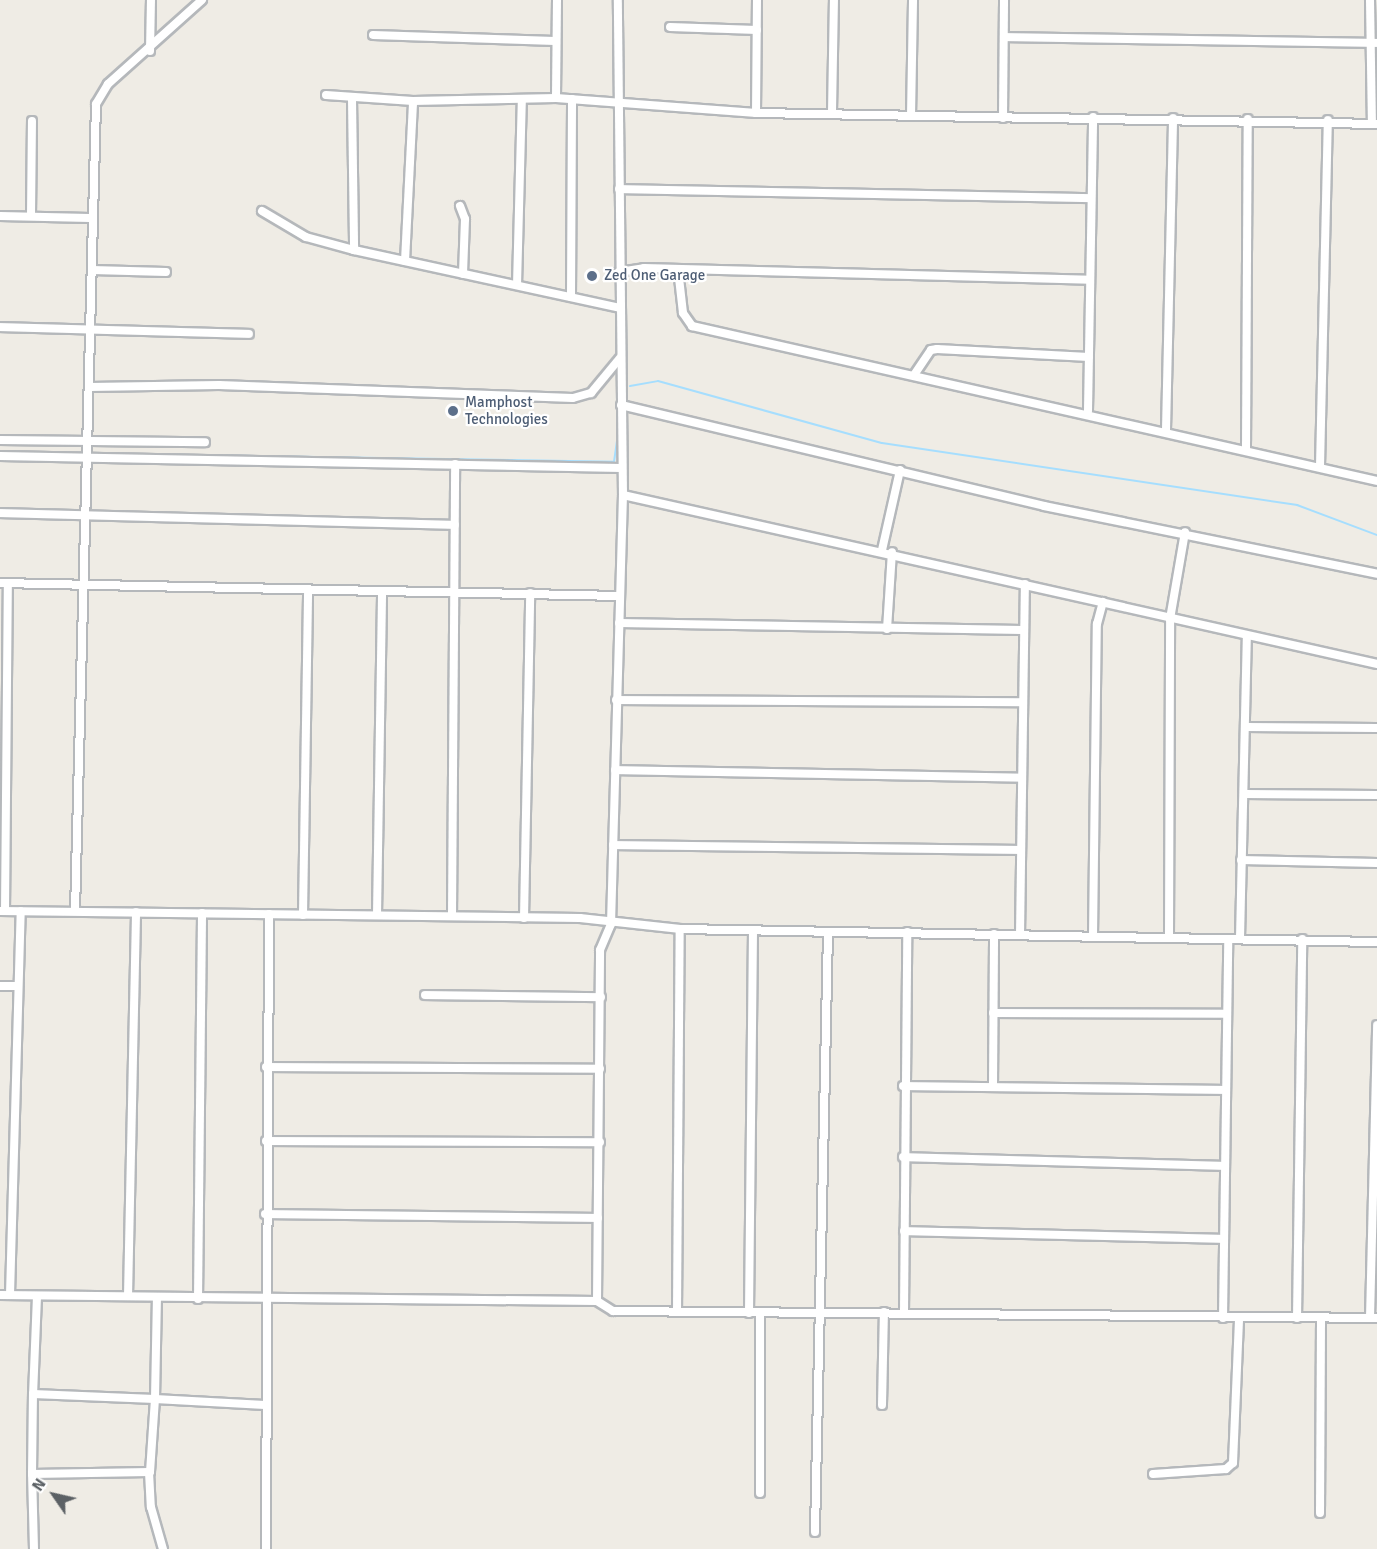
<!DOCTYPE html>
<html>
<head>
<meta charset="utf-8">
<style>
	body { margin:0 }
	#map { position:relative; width:1377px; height:1549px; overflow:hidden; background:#efece5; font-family:Signika,sans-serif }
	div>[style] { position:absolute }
	.stream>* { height:2px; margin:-1px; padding:0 1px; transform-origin:1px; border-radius:1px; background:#a6defe }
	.roads { filter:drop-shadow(2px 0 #b5b8bb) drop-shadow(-2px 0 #b5b8bb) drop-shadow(0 2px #b5b8bb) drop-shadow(0 -2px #b5b8bb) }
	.minor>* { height:8px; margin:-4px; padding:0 4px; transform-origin:4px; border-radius:4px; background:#fff }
	.dots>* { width:16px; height:16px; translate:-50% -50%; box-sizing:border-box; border:3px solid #fff; border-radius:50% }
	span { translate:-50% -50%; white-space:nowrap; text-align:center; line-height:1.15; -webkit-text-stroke:4.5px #fff; paint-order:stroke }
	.service-label { font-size:15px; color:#4e5e75 }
	.left { translate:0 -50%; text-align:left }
	.north { position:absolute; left:24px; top:1465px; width:60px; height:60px; -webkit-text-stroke:4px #fff; paint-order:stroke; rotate:304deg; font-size:16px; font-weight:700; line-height:24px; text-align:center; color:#5c6165 }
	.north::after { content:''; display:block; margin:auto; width:21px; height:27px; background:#5c6165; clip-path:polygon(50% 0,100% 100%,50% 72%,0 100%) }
</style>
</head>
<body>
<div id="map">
	<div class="stream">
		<div style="left:630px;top:386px;width:28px;rotate:-10deg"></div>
		<div style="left:658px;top:381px;width:232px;rotate:15.5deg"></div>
		<div style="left:882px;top:443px;width:420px;rotate:8.5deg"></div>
		<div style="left:1297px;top:505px;width:85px;rotate:20.6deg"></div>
		<div style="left:128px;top:454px;width:486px;rotate:0.9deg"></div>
		<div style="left:614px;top:462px;width:29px;rotate:-82deg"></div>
	</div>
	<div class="roads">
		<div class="minor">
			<div style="left:557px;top:0;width:98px;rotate:90.6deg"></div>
			<div style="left:556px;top:98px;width:201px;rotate:4.3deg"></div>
			<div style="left:756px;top:113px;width:621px;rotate:1.01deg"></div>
			<div style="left:1370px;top:0;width:123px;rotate:89.1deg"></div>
			<div style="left:670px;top:27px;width:87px;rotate:2deg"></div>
			<div style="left:373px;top:35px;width:182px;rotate:1.9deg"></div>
			<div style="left:1004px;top:37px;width:373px;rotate:0.9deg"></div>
			<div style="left:150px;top:51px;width:51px;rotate:-88.9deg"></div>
			<div style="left:326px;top:95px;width:87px;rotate:3.9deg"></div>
			<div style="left:413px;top:101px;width:143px;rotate:-1.2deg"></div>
			<div style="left:352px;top:99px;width:151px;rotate:89.2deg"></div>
			<div style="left:832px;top:112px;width:112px;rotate:-89deg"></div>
			<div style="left:756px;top:113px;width:113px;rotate:-89.5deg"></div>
			<div style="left:911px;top:116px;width:116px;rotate:-89deg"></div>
			<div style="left:1003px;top:118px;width:118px;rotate:-89.5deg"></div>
			<div style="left:619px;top:189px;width:472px;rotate:1.1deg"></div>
			<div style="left:460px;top:206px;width:14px;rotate:69deg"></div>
			<div style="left:465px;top:219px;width:55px;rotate:92.1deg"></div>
			<div style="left:262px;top:211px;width:51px;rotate:30.6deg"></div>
			<div style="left:306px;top:237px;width:50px;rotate:15.2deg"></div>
			<div style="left:354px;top:250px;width:272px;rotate:12.3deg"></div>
			<div style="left:31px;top:215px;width:94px;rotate:-89.4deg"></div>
			<div style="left:0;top:216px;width:90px;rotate:1.3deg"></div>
			<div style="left:405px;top:261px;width:160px;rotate:-87.1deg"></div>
			<div style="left:678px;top:269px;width:44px;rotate:83.5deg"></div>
			<div style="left:683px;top:313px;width:16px;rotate:55deg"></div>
			<div style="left:692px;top:326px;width:702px;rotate:12.75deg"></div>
			<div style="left:92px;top:270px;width:74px;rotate:1.5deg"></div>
			<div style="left:619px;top:272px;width:25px;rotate:-9deg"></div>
			<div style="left:644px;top:268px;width:446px;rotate:1.5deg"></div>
			<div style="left:517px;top:285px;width:185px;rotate:-88.5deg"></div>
			<div style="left:571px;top:297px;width:198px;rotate:-89.7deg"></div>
			<div style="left:0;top:327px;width:249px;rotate:1.6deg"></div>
			<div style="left:914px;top:375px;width:30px;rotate:-56deg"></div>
			<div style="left:931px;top:350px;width:6px;rotate:-9deg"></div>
			<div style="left:937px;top:349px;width:152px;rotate:3deg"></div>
			<div style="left:89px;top:387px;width:130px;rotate:-0.9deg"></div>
			<div style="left:219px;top:385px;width:354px;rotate:2.1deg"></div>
			<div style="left:573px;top:398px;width:19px;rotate:-16deg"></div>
			<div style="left:591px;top:393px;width:45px;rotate:-50.4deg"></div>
			<div style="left:621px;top:405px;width:435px;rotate:13.4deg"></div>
			<div style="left:1044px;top:506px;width:340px;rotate:11.5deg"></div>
			<div style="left:1088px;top:411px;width:294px;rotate:-89deg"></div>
			<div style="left:1166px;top:430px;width:312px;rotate:-88.7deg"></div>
			<div style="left:0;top:440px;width:205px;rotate:0.6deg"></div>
			<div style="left:1246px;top:448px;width:329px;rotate:-89.7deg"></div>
			<div style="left:0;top:456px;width:621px;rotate:1.11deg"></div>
			<div style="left:1320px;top:466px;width:346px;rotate:-88.7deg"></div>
			<div style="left:623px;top:495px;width:773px;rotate:12.63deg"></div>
			<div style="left:0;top:513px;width:455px;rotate:1.5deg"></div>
			<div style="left:882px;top:550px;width:82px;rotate:-77.3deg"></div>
			<div style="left:0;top:583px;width:619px;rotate:1.2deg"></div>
			<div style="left:619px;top:623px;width:403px;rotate:1deg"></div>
			<div style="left:887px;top:629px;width:77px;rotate:-86.3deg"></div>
			<div style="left:616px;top:700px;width:405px;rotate:0.3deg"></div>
			<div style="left:1246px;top:727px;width:131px;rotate:0.4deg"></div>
			<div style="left:615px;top:770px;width:406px;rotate:1.1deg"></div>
			<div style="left:1244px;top:794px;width:133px;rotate:0.4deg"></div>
			<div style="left:613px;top:845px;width:407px;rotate:0.7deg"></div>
			<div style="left:1241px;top:860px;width:136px;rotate:1.3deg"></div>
			<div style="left:0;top:911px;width:580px;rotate:0.69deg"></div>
			<div style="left:580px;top:918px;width:101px;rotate:6.3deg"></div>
			<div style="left:680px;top:929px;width:697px;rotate:1.07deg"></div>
			<div style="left:5px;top:911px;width:328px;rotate:-89.5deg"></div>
			<div style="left:75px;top:911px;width:807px;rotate:-88.51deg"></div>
			<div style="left:96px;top:104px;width:23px;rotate:-59deg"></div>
			<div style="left:108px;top:84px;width:126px;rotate:-41.8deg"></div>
			<div style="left:303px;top:915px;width:325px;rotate:-89.1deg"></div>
			<div style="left:377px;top:915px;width:324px;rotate:-89.1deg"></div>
			<div style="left:452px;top:916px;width:452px;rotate:-89.6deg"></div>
			<div style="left:524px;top:918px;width:325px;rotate:-88.9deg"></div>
			<div style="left:1020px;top:935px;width:351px;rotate:-89.2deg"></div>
			<div style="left:1093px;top:936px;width:312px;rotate:-89.3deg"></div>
			<div style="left:1097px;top:624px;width:23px;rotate:-75deg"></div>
			<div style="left:1169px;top:938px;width:319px;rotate:-89.8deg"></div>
			<div style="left:1170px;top:619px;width:88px;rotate:-80.2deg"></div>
			<div style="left:1240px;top:938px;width:302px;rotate:-88.7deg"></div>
			<div style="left:0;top:986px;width:17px"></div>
			<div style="left:425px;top:995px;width:176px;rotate:0.7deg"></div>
			<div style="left:993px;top:1013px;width:234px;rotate:0.2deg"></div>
			<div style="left:266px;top:1067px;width:334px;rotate:0.3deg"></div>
			<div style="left:903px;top:1086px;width:323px;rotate:0.7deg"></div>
			<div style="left:993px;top:1086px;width:152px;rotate:-89.6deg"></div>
			<div style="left:266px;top:1141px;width:334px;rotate:0.2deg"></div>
			<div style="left:903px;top:1157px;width:321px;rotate:1.6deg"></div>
			<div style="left:265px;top:1214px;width:333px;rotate:0.7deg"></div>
			<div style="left:904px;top:1231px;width:320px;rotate:1.4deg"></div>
			<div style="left:0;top:1295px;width:597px;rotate:0.58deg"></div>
			<div style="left:597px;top:1301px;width:19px;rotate:32deg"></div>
			<div style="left:613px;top:1311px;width:764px;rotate:0.52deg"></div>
			<div style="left:10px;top:1295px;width:384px;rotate:-88.4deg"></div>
			<div style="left:37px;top:1296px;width:98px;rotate:92.3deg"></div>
			<div style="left:33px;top:1394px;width:122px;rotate:2.3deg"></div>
			<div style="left:155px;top:1399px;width:102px;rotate:-88.9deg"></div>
			<div style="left:128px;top:1296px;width:384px;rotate:-88.8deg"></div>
			<div style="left:198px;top:1299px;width:386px;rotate:-89.4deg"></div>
			<div style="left:597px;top:1301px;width:351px;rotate:-89.5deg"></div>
			<div style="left:600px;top:950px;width:28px;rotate:-67deg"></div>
			<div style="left:611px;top:924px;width:429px;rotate:-88.4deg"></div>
			<div style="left:623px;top:495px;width:495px;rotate:-90.6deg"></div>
			<div style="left:677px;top:1312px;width:383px;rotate:-89.6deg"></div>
			<div style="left:904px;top:1312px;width:380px;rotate:-89.5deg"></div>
			<div style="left:749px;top:1313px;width:383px;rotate:-89.4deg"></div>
			<div style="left:760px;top:1313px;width:180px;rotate:90deg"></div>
			<div style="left:1223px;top:1318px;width:379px;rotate:-89.2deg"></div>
			<div style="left:1297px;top:1318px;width:379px;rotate:-89.2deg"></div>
			<div style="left:1370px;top:1318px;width:293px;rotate:-88.6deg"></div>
			<div style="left:882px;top:1405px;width:93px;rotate:-88.8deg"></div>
			<div style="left:149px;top:1472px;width:35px;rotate:87deg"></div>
			<div style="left:151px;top:1507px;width:44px;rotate:74.1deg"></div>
			<div style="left:32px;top:1474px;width:80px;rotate:-89.3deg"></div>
			<div style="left:1153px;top:1474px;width:73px;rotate:-3.9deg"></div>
			<div style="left:1226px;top:1469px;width:9px;rotate:-41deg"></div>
			<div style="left:1233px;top:1463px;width:146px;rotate:-87.6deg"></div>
			<div style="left:1320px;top:1513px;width:195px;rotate:-89.7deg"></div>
			<div style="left:815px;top:1532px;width:600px;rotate:-88.76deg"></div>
			<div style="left:34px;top:1549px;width:75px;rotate:-91.5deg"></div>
			<div style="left:32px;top:1474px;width:118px;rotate:-1deg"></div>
			<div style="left:150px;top:1472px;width:73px;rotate:-86.1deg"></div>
			<div style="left:155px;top:1399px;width:110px;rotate:3.1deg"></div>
			<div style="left:266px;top:1549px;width:635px;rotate:-89.73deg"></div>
		</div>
	</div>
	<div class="dots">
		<div style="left:592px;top:276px;background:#5c6f8a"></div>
		<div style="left:453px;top:411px;background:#5c6f8a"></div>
	</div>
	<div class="service-label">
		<span class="left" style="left:604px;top:276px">Zed One Garage</span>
		<span class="left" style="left:465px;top:411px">Mamphost<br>Technologies</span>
	</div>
	<div class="north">N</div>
</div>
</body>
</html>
